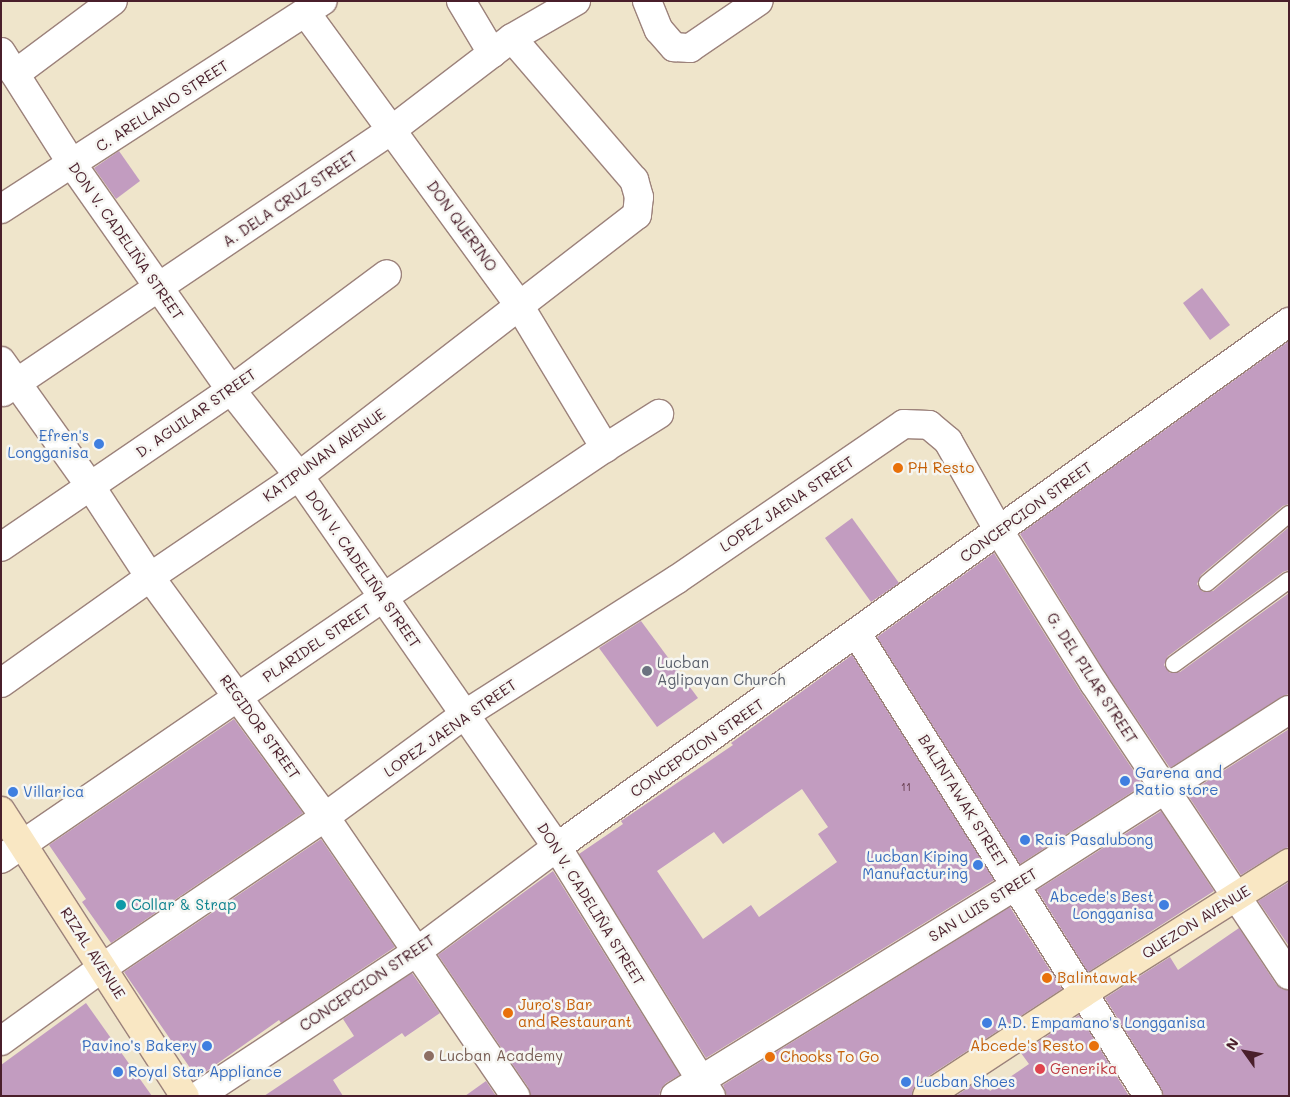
<!DOCTYPE html>
<html>
<head>
<meta charset="utf-8">
<style>
	body { margin:0 }
	#map { position:relative; width:1290px; height:1097px; overflow:hidden; background:#efe5cb; font-family:Mali,sans-serif }
	div>[style] { position:absolute }
	.building>* { inset:0; background:#c29cc0 }
	.roads { filter:drop-shadow(1px 0 #9c827b) drop-shadow(-1px 0 #9c827b) drop-shadow(0 1px #9c827b) drop-shadow(0 -1px #9c827b) }
	.lane>* { height:16px; margin:-8px; padding:0 8px; transform-origin:8px; border-radius:8px; background:#fff }
	.street>* { height:28px; margin:-14px; padding:0 14px; transform-origin:14px; border-radius:14px; background:#fff }
	.secondary>* { height:28px; margin:-14px; padding:0 14px; transform-origin:14px; border-radius:14px; background:#f9e7c3 }
	.dots>* { width:14px; height:14px; translate:-50% -50%; box-sizing:border-box; border:2px solid #f6f6f2; border-radius:50% }
	span { translate:-50% -50%; white-space:nowrap; text-align:center; line-height:1.15; -webkit-text-stroke:5px #f6f6f2; paint-order:stroke }
	.number-label { font-size:12px; color:#683e50 }
	.number-label span { -webkit-text-stroke-width:0 }
	.street-label { font-size:15px; color:#4a1f2b }
	.shop-label { font-size:15px; color:#366cbe }
	.right { translate:-100% -50%; text-align:right }
	.left { translate:0 -50%; text-align:left }
	.food-label { font-size:15px; color:#c56008 }
	.worship-label { font-size:15px; color:#5b616d }
	.culture-label { font-size:15px; color:#0d838f }
	.education-label { font-size:15px; color:#785e54 }
	.health-label { font-size:15px; color:#be3a42 }
	.frame { position:absolute; inset:0; border:2px solid #4a1f2b; pointer-events:none }
	.north { position:absolute; left:1220px; top:1027px; width:50px; height:50px; -webkit-text-stroke:4px #f6f6f2; paint-order:stroke; rotate:302deg; font-size:14px; font-weight:700; line-height:20px; text-align:center; color:#4a1f2b }
	.north::after { content:''; display:block; margin:auto; width:18px; height:22px; background:#4a1f2b; clip-path:polygon(50% 0,100% 100%,50% 72%,0 100%) }
</style>
</head>
<body>
<div id="map">
	<div class="building">
		<div style="clip-path:polygon(119px 151px,140px 181px,116px 199px,94px 168px)"></div>
		<div style="clip-path:polygon(1202px 288px,1230px 325px,1210px 340px,1183px 303px)"></div>
		<div style="clip-path:polygon(1289px 341px,1289px 504px,1283px 506px,1201px 575px,1197px 584px,1203px 592px,1213px 591px,1289px 527px,1289px 570px,1283px 572px,1168px 656px,1164px 665px,1170px 673px,1180px 672px,1289px 593px,1289px 694px,1281px 697px,1170px 768px,1107px 675px,1020px 534px)"></div>
		<div style="clip-path:polygon(852px 518px,899px 583px,871px 602px,825px 538px)"></div>
		<div style="clip-path:polygon(994px 553px,1081px 692px,1143px 785px,1020px 864px,877px 637px)"></div>
		<div style="clip-path:polygon(641px 621px,698px 698px,657px 727px,599px 648px)"></div>
		<div style="clip-path:polygon(evenodd,852px 655px,994px 880px,706px 1058px,579px 854px,623px 824px,621px 821px,733px 745px,731px 743px,852px 655px,802px 789px,828px 827px,818px 834px,837px 862px,759px 917px,751px 905px,703px 939px,657px 871px,714px 832px,723px 844px,802px 789px)"></div>
		<div style="clip-path:polygon(234px 719px,303px 813px,111px 943px,82px 902px,86px 899px,49px 845px)"></div>
		<div style="clip-path:polygon(1289px 729px,1289px 847px,1281px 850px,1241px 875px,1187px 794px)"></div>
		<div style="clip-path:polygon(1161px 811px,1214px 891px,1088px 972px,1037px 890px)"></div>
		<div style="clip-path:polygon(321px 839px,395px 947px,281px 1023px,279px 1020px,197px 1078px,124px 972px)"></div>
		<div style="clip-path:polygon(553px 871px,680px 1075px,666px 1083px,661px 1089px,659px 1096px,530px 1096px,528px 1087px,438px 955px)"></div>
		<div style="clip-path:polygon(1289px 882px,1289px 946px,1258px 901px)"></div>
		<div style="clip-path:polygon(1010px 907px,1062px 989px,918px 1083px,913px 1089px,912px 1096px,727px 1096px,723px 1085px)"></div>
		<div style="clip-path:polygon(1239px 928px,1276px 984px,1282px 989px,1289px 990px,1289px 1096px,1164px 1096px,1161px 1088px,1105px 998px,1170px 957px,1178px 970px)"></div>
		<div style="clip-path:polygon(412px 973px,440px 1013px,405px 1037px,402px 1033px,333px 1080px,343px 1096px,264px 1096px,354px 1036px,343px 1019px)"></div>
		<div style="clip-path:polygon(86px 1003px,152px 1096px,1px 1096px,1px 1065px)"></div>
		<div style="clip-path:polygon(1079px 1015px,1129px 1096px,956px 1096px,982px 1078px,990px 1091px,1029px 1064px,1021px 1053px)"></div>
		<div style="clip-path:polygon(486px 1081px,496px 1096px,465px 1096px)"></div>
	</div>
	<div class="roads">
		<div class="lane">
			<div style="left:1207px;top:583px;width:107px;rotate:-40.1deg"></div>
			<div style="left:1174px;top:664px;width:142px;rotate:-36.1deg"></div>
		</div>
		<div class="street">
			<div style="left:461px;top:1px;width:61px;rotate:59.2deg"></div>
			<div style="left:647px;top:1px;width:31px;rotate:68deg"></div>
			<div style="left:659px;top:30px;width:23px;rotate:49deg"></div>
			<div style="left:674px;top:47px;width:16px;rotate:4deg"></div>
			<div style="left:690px;top:48px;width:83px;rotate:-34.3deg"></div>
			<div style="left:306px;top:13px;width:364px;rotate:53.9deg"></div>
			<div style="left:520px;top:307px;width:165px;rotate:58.9deg"></div>
			<div style="left:1px;top:52px;width:133px;rotate:57.6deg"></div>
			<div style="left:72px;top:164px;width:276px;rotate:54.9deg"></div>
			<div style="left:231px;top:390px;width:110px;rotate:51.7deg"></div>
			<div style="left:299px;top:476px;width:452px;rotate:55.2deg"></div>
			<div style="left:557px;top:847px;width:293px;rotate:58.3deg"></div>
			<div style="left:15px;top:74px;width:122px;rotate:-36.7deg"></div>
			<div style="left:1px;top:209px;width:383px;rotate:-32.9deg"></div>
			<div style="left:1px;top:361px;width:155px;rotate:54.5deg"></div>
			<div style="left:91px;top:487px;width:108px;rotate:56.8deg"></div>
			<div style="left:150px;top:577px;width:297px;rotate:53.9deg"></div>
			<div style="left:325px;top:817px;width:338px;rotate:55.7deg"></div>
			<div style="left:3px;top:392px;width:470px;rotate:-34deg"></div>
			<div style="left:393px;top:129px;width:150px;rotate:-37.4deg"></div>
			<div style="left:512px;top:38px;width:74px;rotate:-30deg"></div>
			<div style="left:1px;top:547px;width:278px;rotate:-34.3deg"></div>
			<div style="left:231px;top:390px;width:194px;rotate:-36.6deg"></div>
			<div style="left:857px;top:634px;width:546px;rotate:57.79deg"></div>
			<div style="left:1px;top:683px;width:183px;rotate:-35.4deg"></div>
			<div style="left:150px;top:577px;width:180px;rotate:-34.1deg"></div>
			<div style="left:299px;top:476px;width:427px;rotate:-37.7deg"></div>
			<div style="left:637px;top:215px;width:18px;rotate:-84deg"></div>
			<div style="left:639px;top:197px;width:18px;rotate:-106deg"></div>
			<div style="left:634px;top:180px;width:187px;rotate:-130.7deg"></div>
			<div style="left:1px;top:859px;width:464px;rotate:-34.4deg"></div>
			<div style="left:384px;top:597px;width:267px;rotate:-34deg"></div>
			<div style="left:605px;top:448px;width:64px;rotate:-32.2deg"></div>
			<div style="left:1px;top:1041px;width:125px;rotate:-35.9deg"></div>
			<div style="left:102px;top:968px;width:269px;rotate:-34.1deg"></div>
			<div style="left:325px;top:817px;width:172px;rotate:-36.3deg"></div>
			<div style="left:464px;top:715px;width:251px;rotate:-32.5deg"></div>
			<div style="left:676px;top:580px;width:276px;rotate:-34.4deg"></div>
			<div style="left:904px;top:424px;width:25px;rotate:2deg"></div>
			<div style="left:929px;top:425px;width:25px;rotate:40deg"></div>
			<div style="left:948px;top:441px;width:103px;rotate:60.5deg"></div>
			<div style="left:999px;top:531px;width:179px;rotate:58deg"></div>
			<div style="left:1094px;top:683px;width:351px;rotate:56.3deg"></div>
			<div style="left:198px;top:1096px;width:261px;rotate:-33.4deg"></div>
			<div style="left:416px;top:952px;width:176px;rotate:-36.7deg"></div>
			<div style="left:557px;top:847px;width:901px;rotate:-35.65deg"></div>
			<div style="left:675px;top:1096px;width:401px;rotate:-31.7deg"></div>
			<div style="left:1016px;top:885px;width:324px;rotate:-32.7deg"></div>
		</div>
		<div class="secondary">
			<div style="left:1px;top:811px;width:339px;rotate:57.2deg"></div>
			<div style="left:927px;top:1096px;width:186px;rotate:-33.3deg"></div>
			<div style="left:1082px;top:994px;width:245px;rotate:-32.3deg"></div>
		</div>
	</div>
	<div class="dots">
		<div style="left:99px;top:444px;background:#3f7fe0"></div>
		<div style="left:898px;top:468px;background:#e8710a"></div>
		<div style="left:647px;top:671px;background:#6b7280"></div>
		<div style="left:1125px;top:781px;background:#3f7fe0"></div>
		<div style="left:13px;top:792px;background:#3f7fe0"></div>
		<div style="left:1025px;top:840px;background:#3f7fe0"></div>
		<div style="left:978px;top:865px;background:#3f7fe0"></div>
		<div style="left:121px;top:905px;background:#0f9aa8"></div>
		<div style="left:1164px;top:905px;background:#3f7fe0"></div>
		<div style="left:1047px;top:978px;background:#e8710a"></div>
		<div style="left:508px;top:1013px;background:#e8710a"></div>
		<div style="left:987px;top:1023px;background:#3f7fe0"></div>
		<div style="left:207px;top:1046px;background:#3f7fe0"></div>
		<div style="left:1094px;top:1046px;background:#e8710a"></div>
		<div style="left:429px;top:1056px;background:#8d6e63"></div>
		<div style="left:770px;top:1057px;background:#e8710a"></div>
		<div style="left:1040px;top:1069px;background:#e0444e"></div>
		<div style="left:118px;top:1072px;background:#3f7fe0"></div>
		<div style="left:906px;top:1082px;background:#3f7fe0"></div>
	</div>
	<div class="number-label">
		<span style="left:906px;top:787px">11</span>
	</div>
	<div class="street-label">
		<span style="left:162px;top:106px;rotate:-33deg">C. ARELLANO STREET</span>
		<span style="left:290px;top:199px;rotate:-34deg">A. DELA CRUZ STREET</span>
		<span style="left:462px;top:226px;rotate:54deg">DON QUERINO</span>
		<span style="left:126px;top:241px;rotate:55deg">DON V. CADELIÑA STREET</span>
		<span style="left:196px;top:413px;rotate:-35deg">D. AGUILAR STREET</span>
		<span style="left:324px;top:455px;rotate:-36deg">KATIPUNAN AVENUE</span>
		<span style="left:787px;top:504px;rotate:-34deg">LOPEZ JAENA STREET</span>
		<span style="left:1026px;top:512px;rotate:-36deg">CONCEPCION STREET</span>
		<span style="left:363px;top:569px;rotate:55deg">DON V. CADELIÑA STREET</span>
		<span style="left:317px;top:643px;rotate:-34deg">PLARIDEL STREET</span>
		<span style="left:1092px;top:678px;rotate:57deg">G. DEL PILAR STREET</span>
		<span style="left:260px;top:727px;rotate:54deg">REGIDOR STREET</span>
		<span style="left:450px;top:728px;rotate:-35deg">LOPEZ JAENA STREET</span>
		<span style="left:697px;top:748px;rotate:-35deg">CONCEPCION STREET</span>
		<span style="left:963px;top:801px;rotate:58deg">BALINTAWAK STREET</span>
		<span style="left:591px;top:904px;rotate:58deg">DON V. CADELIÑA STREET</span>
		<span style="left:983px;top:905px;rotate:-32deg">SAN LUIS STREET</span>
		<span style="left:1196px;top:922px;rotate:-32deg">QUEZON AVENUE</span>
		<span style="left:93px;top:953px;rotate:57deg">RIZAL AVENUE</span>
		<span style="left:367px;top:983px;rotate:-34deg">CONCEPCION STREET</span>
	</div>
	<div class="shop-label">
		<span class="right" style="left:89px;top:444px">Efren's<br>Longganisa</span>
		<span class="left" style="left:1135px;top:781px">Garena and<br>Ratio store</span>
		<span class="left" style="left:23px;top:792px">Villarica</span>
		<span class="left" style="left:1035px;top:840px">Rais Pasalubong</span>
		<span class="right" style="left:968px;top:865px">Lucban Kiping<br>Manufacturing</span>
		<span class="right" style="left:1154px;top:905px">Abcede's Best<br>Longganisa</span>
		<span class="left" style="left:997px;top:1023px">A.D. Empamano's Longganisa</span>
		<span class="right" style="left:197px;top:1046px">Pavino's Bakery</span>
		<span class="left" style="left:128px;top:1072px">Royal Star Appliance</span>
		<span class="left" style="left:916px;top:1082px">Lucban Shoes</span>
	</div>
	<div class="food-label">
		<span class="left" style="left:908px;top:468px">PH Resto</span>
		<span class="left" style="left:1057px;top:978px">Balintawak</span>
		<span class="left" style="left:518px;top:1013px">Juro's Bar<br>and Restaurant</span>
		<span class="right" style="left:1084px;top:1046px">Abcede's Resto</span>
		<span class="left" style="left:780px;top:1057px">Chooks To Go</span>
	</div>
	<div class="worship-label">
		<span class="left" style="left:657px;top:671px">Lucban<br>Aglipayan Church</span>
	</div>
	<div class="culture-label">
		<span class="left" style="left:131px;top:905px">Collar &amp; Strap</span>
	</div>
	<div class="education-label">
		<span class="left" style="left:439px;top:1056px">Lucban Academy</span>
	</div>
	<div class="health-label">
		<span class="left" style="left:1050px;top:1069px">Generika</span>
	</div>
	<div class="frame"></div>
	<div class="north">N</div>
</div>
</body>
</html>
